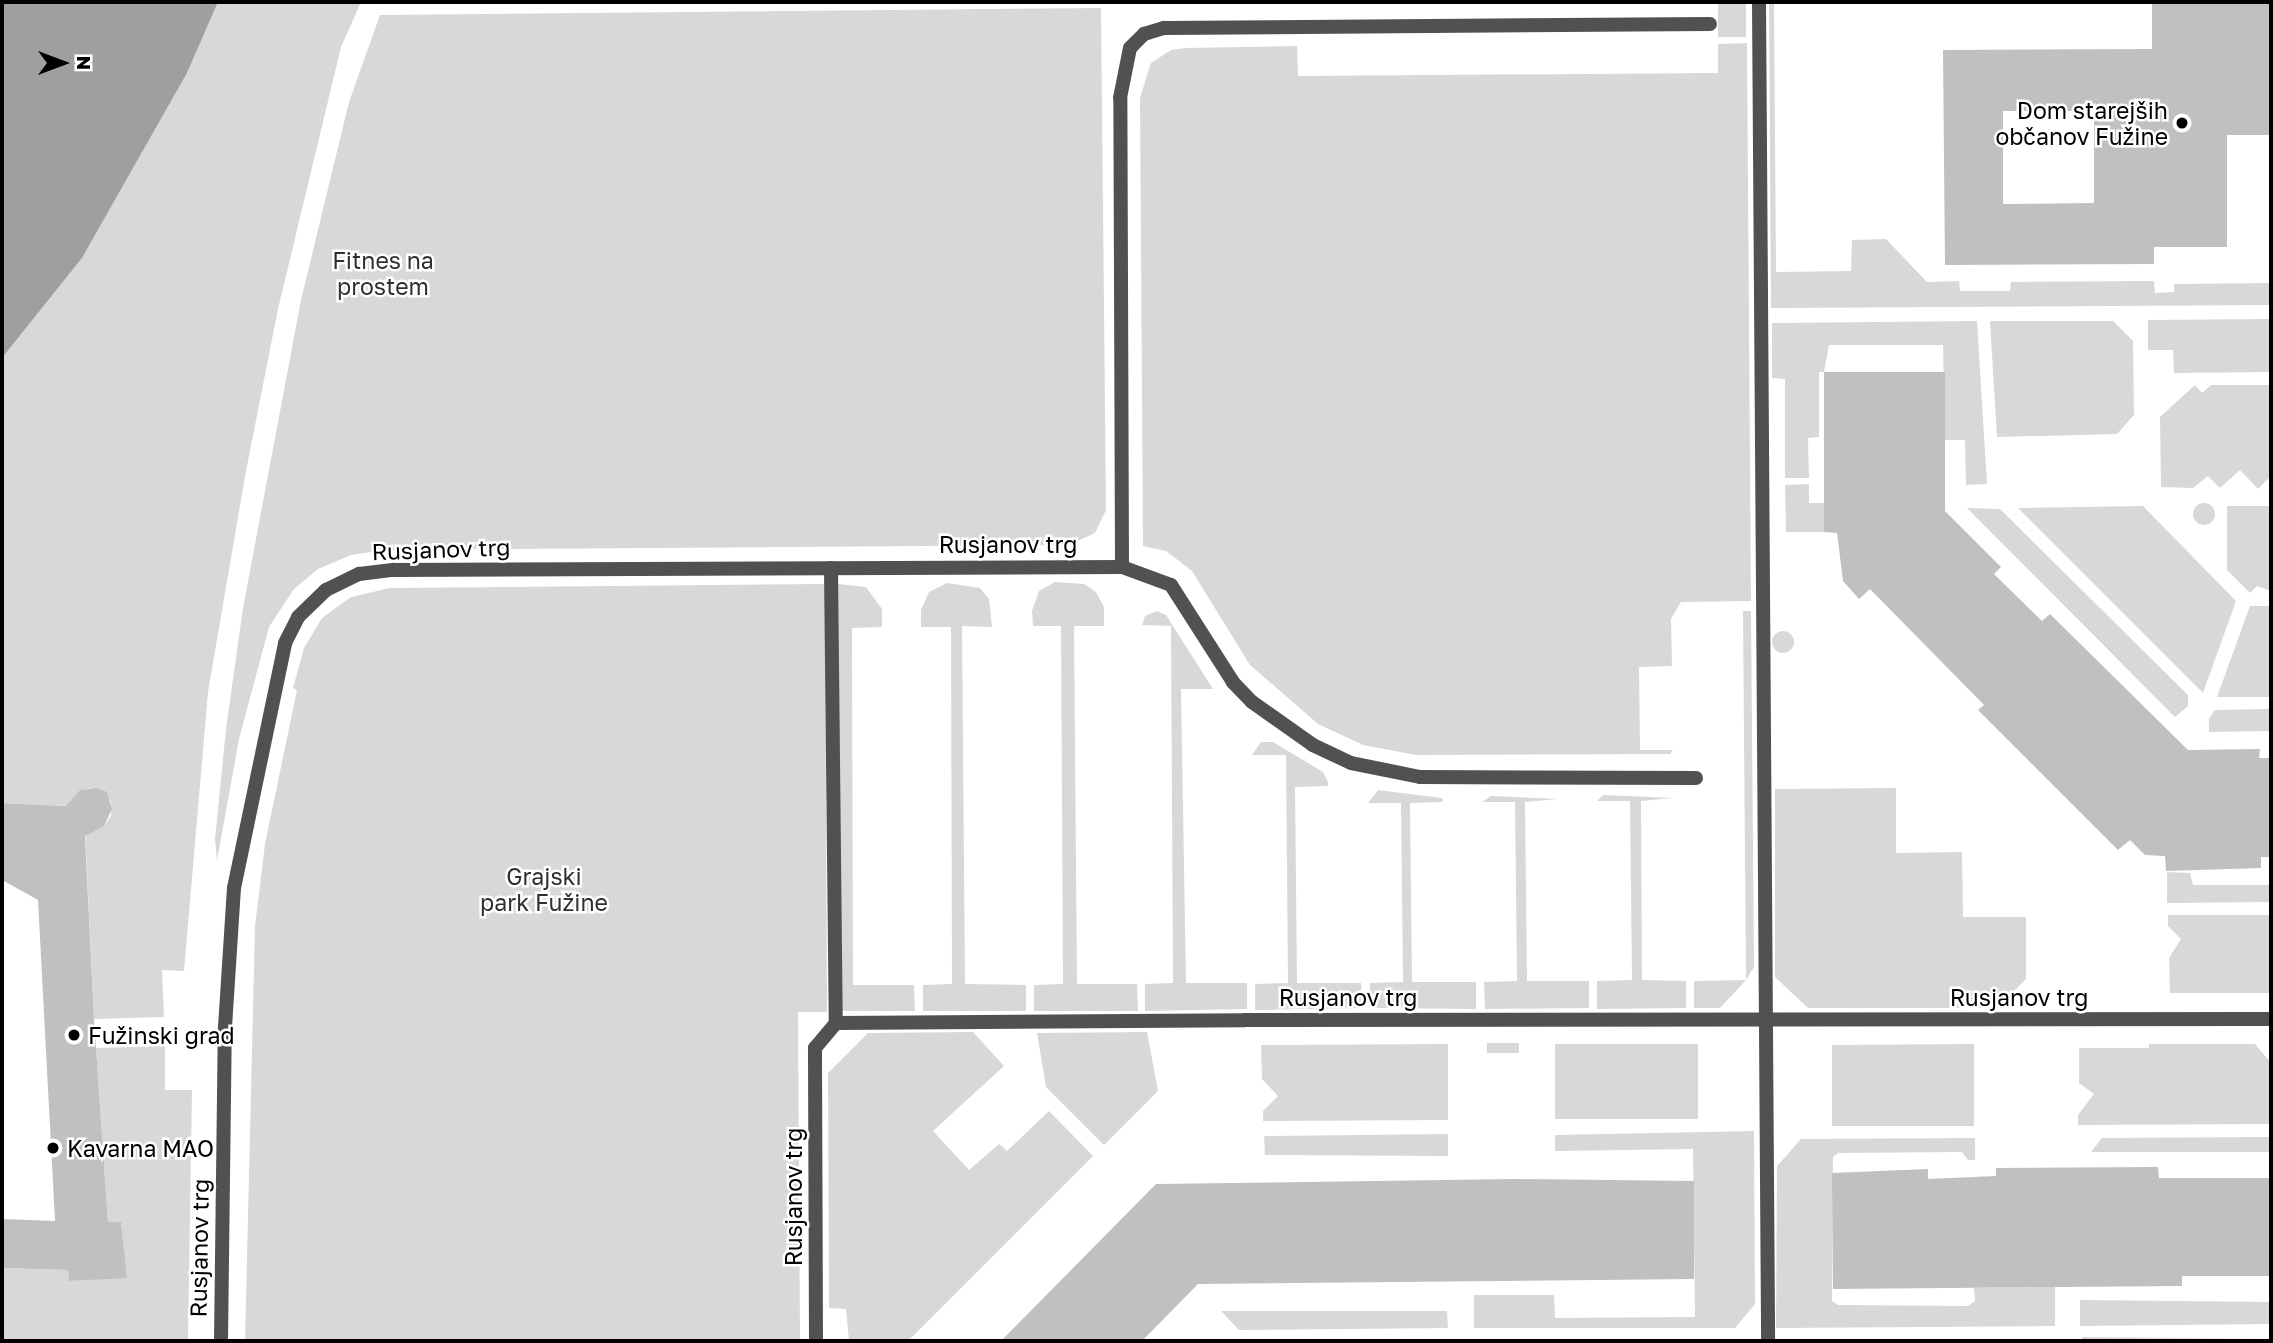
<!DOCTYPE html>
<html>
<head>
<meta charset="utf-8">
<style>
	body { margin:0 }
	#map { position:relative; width:2273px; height:1343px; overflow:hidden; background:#fff; font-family:"Golos Text",sans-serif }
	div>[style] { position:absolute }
	.green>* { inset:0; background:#d8d8d8 }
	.round { border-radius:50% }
	.water>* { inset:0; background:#9f9f9f }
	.building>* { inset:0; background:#c0c0c0 }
	.service>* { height:14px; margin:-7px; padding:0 7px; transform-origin:7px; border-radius:7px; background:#515151 }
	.pedestrian>* { height:14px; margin:-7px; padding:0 7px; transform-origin:7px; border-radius:7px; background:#515151 }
	.minor>* { height:14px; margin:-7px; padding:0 7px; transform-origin:7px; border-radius:7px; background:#515151 }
	.dots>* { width:19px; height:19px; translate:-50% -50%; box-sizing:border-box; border:4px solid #fff; border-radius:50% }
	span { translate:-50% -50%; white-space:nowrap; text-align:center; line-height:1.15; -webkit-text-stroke:5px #fff; paint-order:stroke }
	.poi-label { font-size:23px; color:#000 }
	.right { translate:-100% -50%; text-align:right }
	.left { translate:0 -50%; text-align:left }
	.park-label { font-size:23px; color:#2f2f2f }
	.street-label { font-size:23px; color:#000 }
	.frame { position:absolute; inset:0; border:4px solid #000; pointer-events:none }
	.north { position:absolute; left:28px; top:28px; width:70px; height:70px; -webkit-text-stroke:5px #fff; paint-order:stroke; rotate:90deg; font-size:19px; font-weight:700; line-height:28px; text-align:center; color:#000 }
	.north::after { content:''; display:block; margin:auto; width:24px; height:32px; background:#000; clip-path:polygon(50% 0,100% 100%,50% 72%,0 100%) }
</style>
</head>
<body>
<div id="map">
	<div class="green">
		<div style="clip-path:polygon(218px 2px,361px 2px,341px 47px,278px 309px,246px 471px,208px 692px,184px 971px,162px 970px,164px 1017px,94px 1019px,85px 829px,104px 826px,111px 816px,111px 802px,104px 791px,90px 788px,78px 792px,70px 806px,2px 803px,2px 358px,82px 258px,187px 73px)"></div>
		<div style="clip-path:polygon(1718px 2px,1746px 2px,1746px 37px,1718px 37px)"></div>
		<div style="clip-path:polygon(1769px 2px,1774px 2px,1776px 272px,1851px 271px,1852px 240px,1886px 239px,1927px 282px,1959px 281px,1960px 291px,2010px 291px,2011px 282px,2154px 281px,2155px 293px,2174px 292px,2174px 284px,2271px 283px,2271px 305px,1771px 308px)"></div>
		<div style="clip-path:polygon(1101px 8px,1106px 510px,1095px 533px,1069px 545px,385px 550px,351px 555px,318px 569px,294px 589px,269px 627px,239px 739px,217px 861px,215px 839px,226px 729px,243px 608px,301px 300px,349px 102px,380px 15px)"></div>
		<div style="clip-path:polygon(1747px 43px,1751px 601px,1681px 602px,1671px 619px,1672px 666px,1639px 667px,1640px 750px,1673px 750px,1670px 754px,1416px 755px,1363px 745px,1318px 724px,1250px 665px,1192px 571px,1166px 551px,1143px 546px,1140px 98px,1151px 63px,1171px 50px,1185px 48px,1297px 46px,1298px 76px,1718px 73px,1718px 44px)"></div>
		<div style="clip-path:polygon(2271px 319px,2271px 372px,2174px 373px,2173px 350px,2148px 350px,2148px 320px)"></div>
		<div style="clip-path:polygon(1977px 321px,1987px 484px,1966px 485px,1965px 440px,1945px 440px,1943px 345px,1829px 345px,1824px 372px,1819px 372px,1819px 437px,1808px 438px,1809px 478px,1785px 478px,1785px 379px,1772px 378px,1772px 323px)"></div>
		<div style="clip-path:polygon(1990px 321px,2113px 321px,2133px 341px,2134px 415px,2117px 434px,1997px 437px)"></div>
		<div style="clip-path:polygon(2195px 385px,2202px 393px,2211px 385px,2271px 385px,2271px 476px,2258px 489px,2240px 470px,2220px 488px,2208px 476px,2193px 488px,2161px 487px,2160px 417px)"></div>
		<div style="clip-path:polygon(1809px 484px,1809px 503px,1824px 503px,1824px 532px,1786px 532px,1785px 485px)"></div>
		<div class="round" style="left:2193px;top:503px;width:22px;height:22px"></div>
		<div style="clip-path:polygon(2143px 506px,2236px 601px,2203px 693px,2018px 508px)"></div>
		<div style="clip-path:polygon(2227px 506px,2271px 506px,2271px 591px,2257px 586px,2250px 593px,2227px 570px)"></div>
		<div style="clip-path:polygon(1967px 508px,2000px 509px,2188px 695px,2188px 706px,2175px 717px)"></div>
		<div style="clip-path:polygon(1055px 582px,1084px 584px,1096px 592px,1104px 607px,1104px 626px,1074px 626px,1077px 984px,1137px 984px,1138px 1011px,1034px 1011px,1034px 985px,1063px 984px,1061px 626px,1033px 626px,1032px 611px,1039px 591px)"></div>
		<div style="clip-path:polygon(947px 583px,980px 588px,989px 599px,992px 627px,962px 626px,965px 984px,1026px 985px,1026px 1011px,923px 1011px,923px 985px,952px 984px,951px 627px,921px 627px,921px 610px,929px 592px)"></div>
		<div style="clip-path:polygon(825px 584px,827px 1012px,798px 1012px,800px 1341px,245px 1341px,255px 926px,265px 844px,297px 690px,293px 688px,304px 648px,322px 618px,351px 597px,390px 588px)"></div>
		<div style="clip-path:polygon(838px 584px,866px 587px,882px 609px,882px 627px,852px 628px,853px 985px,914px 985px,915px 1011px,841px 1011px)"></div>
		<div style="clip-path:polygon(2250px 606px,2271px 606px,2271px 697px,2217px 697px)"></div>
		<div style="clip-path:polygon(1157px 611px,1166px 615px,1213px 689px,1181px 689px,1186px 983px,1247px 983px,1247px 1009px,1145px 1011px,1145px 984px,1173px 983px,1171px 626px,1142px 625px,1145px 616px)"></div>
		<div style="clip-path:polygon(1743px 611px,1751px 611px,1754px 967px,1746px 980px,1720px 1008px,1694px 1008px,1694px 981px,1746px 980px)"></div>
		<div class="round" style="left:1772px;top:631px;width:22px;height:22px"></div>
		<div style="clip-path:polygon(2271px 709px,2271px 731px,2209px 732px,2209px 718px,2215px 710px)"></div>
		<div style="clip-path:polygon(1261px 742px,1273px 742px,1323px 772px,1328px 782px,1328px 786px,1295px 787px,1297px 983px,1361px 983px,1362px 1008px,1255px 1010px,1255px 984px,1288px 983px,1286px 755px,1252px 755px)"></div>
		<div style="clip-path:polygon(1896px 788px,1896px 853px,1962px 852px,1963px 917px,2026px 917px,2026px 979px,1997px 1008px,1808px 1008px,1775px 977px,1775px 789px)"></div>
		<div style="clip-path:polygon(1378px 790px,1442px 798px,1443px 802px,1410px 803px,1412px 982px,1476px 982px,1476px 1009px,1370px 1008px,1370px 983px,1403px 982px,1401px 803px,1368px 803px)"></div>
		<div style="clip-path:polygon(1603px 795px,1673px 798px,1641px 801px,1642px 980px,1686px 981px,1686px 1008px,1597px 1009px,1597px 981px,1632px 980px,1630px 801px,1597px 801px)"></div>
		<div style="clip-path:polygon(1491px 796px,1558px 799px,1525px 802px,1527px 981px,1589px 981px,1589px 1008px,1485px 1009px,1484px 982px,1517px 981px,1515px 802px,1482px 802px)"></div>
		<div style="clip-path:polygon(2167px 872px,2190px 873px,2193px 885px,2271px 885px,2271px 902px,2167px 903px)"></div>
		<div style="clip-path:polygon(2168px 915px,2271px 915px,2271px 993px,2170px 993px,2169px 958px,2181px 939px,2168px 926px)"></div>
		<div style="clip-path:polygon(973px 1032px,1004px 1066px,933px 1131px,969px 1170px,999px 1144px,1007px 1151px,1049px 1111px,1093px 1156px,908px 1341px,849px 1341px,846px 1309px,829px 1308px,828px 1073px,868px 1033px)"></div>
		<div style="clip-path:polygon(1147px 1032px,1158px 1091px,1104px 1145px,1046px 1087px,1037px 1033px)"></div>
		<div style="clip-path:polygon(1487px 1043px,1519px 1043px,1519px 1053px,1487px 1053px)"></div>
		<div style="clip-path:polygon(1448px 1044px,1448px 1120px,1263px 1121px,1263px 1111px,1278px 1096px,1262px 1079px,1261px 1045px)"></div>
		<div style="clip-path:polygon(1555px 1044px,1698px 1044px,1698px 1119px,1555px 1119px)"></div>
		<div style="clip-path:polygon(1974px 1044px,1974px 1126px,1832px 1126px,1832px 1045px)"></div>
		<div style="clip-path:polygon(2149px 1044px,2255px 1044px,2271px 1063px,2271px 1124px,2078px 1125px,2078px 1115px,2094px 1094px,2079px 1083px,2079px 1048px,2149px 1048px)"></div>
		<div style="clip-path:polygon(165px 1046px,165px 1090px,192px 1090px,188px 1341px,2px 1341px,2px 1268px,68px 1270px,70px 1281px,126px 1277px,121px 1222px,108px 1222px,96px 1048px)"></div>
		<div style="clip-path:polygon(1754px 1131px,1755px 1304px,1735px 1328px,1474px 1328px,1474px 1295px,1554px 1295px,1555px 1318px,1695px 1317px,1693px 1149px,1555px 1151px,1555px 1135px)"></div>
		<div style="clip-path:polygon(1448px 1134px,1448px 1156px,1265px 1155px,1264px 1136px)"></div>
		<div style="clip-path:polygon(2271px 1137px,2271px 1152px,2091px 1152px,2102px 1138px)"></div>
		<div style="clip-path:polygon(1975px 1138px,1975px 1160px,1968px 1160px,1962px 1152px,1838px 1153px,1833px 1157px,1832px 1301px,1838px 1305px,1968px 1306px,1975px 1301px,1974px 1288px,2055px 1287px,2055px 1326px,1776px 1328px,1777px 1166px,1801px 1139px)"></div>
		<div style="clip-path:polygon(2080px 1300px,2271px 1302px,2271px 1324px,2080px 1326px)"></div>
		<div style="clip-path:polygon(1221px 1311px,1447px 1311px,1448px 1328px,1239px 1330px)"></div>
		<div style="clip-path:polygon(2082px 1337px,2271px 1339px,2271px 1341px,2082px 1341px)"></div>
	</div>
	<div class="water">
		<div style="clip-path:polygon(2px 2px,218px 2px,187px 73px,82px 258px,2px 358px)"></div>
	</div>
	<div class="building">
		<div style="clip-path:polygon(evenodd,2152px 2px,2271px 2px,2271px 135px,2227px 135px,2227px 247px,2154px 247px,2154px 264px,1945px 265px,1943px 50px,2152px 49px,2152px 2px,2003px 111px,2094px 111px,2094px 203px,2003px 204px,2003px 111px)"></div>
		<div style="clip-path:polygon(1824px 372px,1945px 372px,1945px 511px,2001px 567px,1994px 574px,2042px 621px,2050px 614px,2188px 750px,2260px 749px,2259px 758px,2271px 758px,2271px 857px,2261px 857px,2261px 868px,2166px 871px,2165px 856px,2145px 855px,2130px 840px,2118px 850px,1978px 710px,1984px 705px,1870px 589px,1859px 599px,1843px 581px,1837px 533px,1824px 532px)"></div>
		<div style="clip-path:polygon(96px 788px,107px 792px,112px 809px,104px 826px,85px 836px,94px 1019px,108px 1222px,121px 1222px,127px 1278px,69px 1281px,68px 1270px,2px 1268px,2px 1219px,55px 1221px,38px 900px,4px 881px,2px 803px,66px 806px,80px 790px)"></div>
		<div style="clip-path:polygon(2158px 1167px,2159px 1178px,2271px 1178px,2271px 1276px,2182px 1276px,2182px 1286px,1833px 1289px,1832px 1173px,1928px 1169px,1928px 1179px,1996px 1176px,1996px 1168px)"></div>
		<div style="clip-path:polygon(1514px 1179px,1694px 1181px,1694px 1279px,1198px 1284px,1142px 1341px,1001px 1341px,1156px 1184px)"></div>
	</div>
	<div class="service">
		<div style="left:831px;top:568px;width:455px;rotate:89.4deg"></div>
		<div style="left:1696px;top:778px;width:276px;rotate:-179.8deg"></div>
		<div style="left:1420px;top:777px;width:70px;rotate:-168.5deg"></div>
		<div style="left:1351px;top:763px;width:42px;rotate:-154.7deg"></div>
		<div style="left:1313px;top:745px;width:75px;rotate:-144.8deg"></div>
		<div style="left:1252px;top:702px;width:28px;rotate:-134deg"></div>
		<div style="left:1233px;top:682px;width:115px;rotate:-122.6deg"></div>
		<div style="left:1171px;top:585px;width:52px;rotate:-159.8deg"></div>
		<div style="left:1122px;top:567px;width:469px;rotate:-90.2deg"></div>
		<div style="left:1120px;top:98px;width:51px;rotate:-78.7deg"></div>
		<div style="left:1130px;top:48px;width:20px;rotate:-45deg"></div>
		<div style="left:1144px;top:34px;width:21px;rotate:-17deg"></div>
		<div style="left:1164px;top:28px;width:546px;rotate:-0.42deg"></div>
		<div style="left:816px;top:1341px;width:293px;rotate:-90.2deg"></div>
		<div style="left:815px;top:1048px;width:33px;rotate:-50deg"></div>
		<div style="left:836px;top:1023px;width:409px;rotate:-0.4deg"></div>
	</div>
	<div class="pedestrian">
		<div style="left:1759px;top:2px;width:1339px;rotate:89.61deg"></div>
		<div style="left:1245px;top:1020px;width:1026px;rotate:-0.06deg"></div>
	</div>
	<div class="minor">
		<div style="left:221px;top:1341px;width:314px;rotate:-89.3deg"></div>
		<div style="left:225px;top:1027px;width:139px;rotate:-86.3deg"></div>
		<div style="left:234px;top:888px;width:250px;rotate:-78.2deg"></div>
		<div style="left:285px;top:643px;width:29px;rotate:-63deg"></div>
		<div style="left:298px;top:617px;width:39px;rotate:-44deg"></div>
		<div style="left:326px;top:590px;width:37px;rotate:-26deg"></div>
		<div style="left:359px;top:574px;width:34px;rotate:-7deg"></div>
		<div style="left:393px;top:570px;width:729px;rotate:-0.24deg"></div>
	</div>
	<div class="dots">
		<div style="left:2182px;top:123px;background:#000"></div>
		<div style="left:74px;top:1035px;background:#000"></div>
		<div style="left:53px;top:1148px;background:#000"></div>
	</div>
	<div class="poi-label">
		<span class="right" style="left:2168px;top:123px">Dom starejših<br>občanov Fužine</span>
		<span class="left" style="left:88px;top:1035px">Fužinski grad</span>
		<span class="left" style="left:67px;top:1148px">Kavarna MAO</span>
	</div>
	<div class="park-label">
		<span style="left:383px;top:273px">Fitnes na<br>prostem</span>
		<span style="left:544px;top:889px">Grajski<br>park Fužine</span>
	</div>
	<div class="street-label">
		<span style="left:1008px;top:544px">Rusjanov trg</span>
		<span style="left:441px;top:549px;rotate:-2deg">Rusjanov trg</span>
		<span style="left:1348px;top:997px">Rusjanov trg</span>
		<span style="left:2019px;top:997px">Rusjanov trg</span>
		<span style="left:793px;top:1197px;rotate:-90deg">Rusjanov trg</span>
		<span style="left:199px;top:1248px;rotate:-89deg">Rusjanov trg</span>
	</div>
	<div class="frame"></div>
	<div class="north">N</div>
</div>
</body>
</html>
